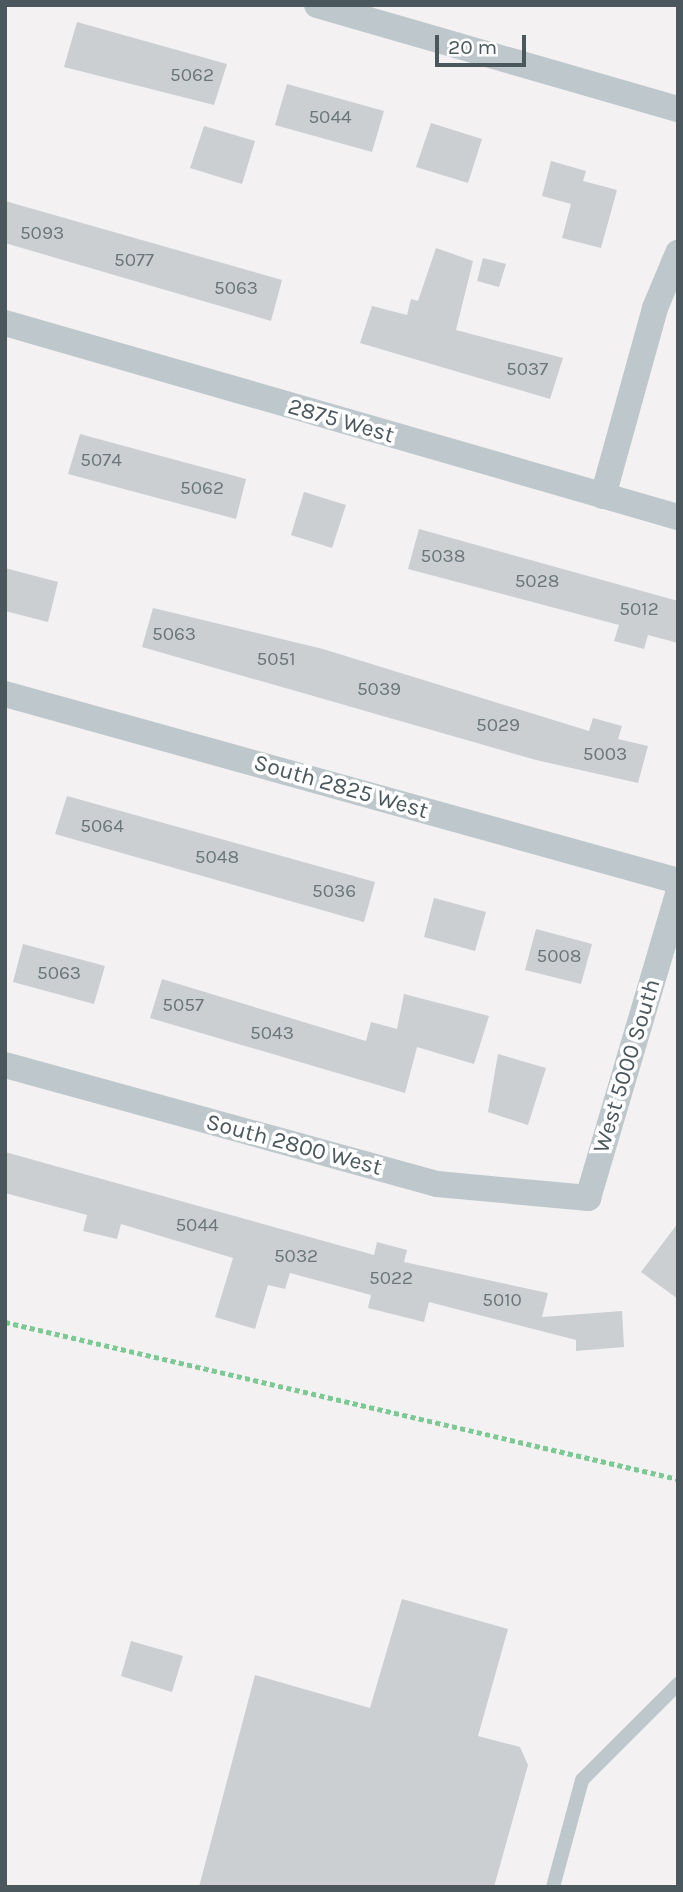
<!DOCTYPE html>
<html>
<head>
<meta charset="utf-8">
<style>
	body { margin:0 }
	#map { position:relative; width:683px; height:1892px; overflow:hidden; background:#f3f1f1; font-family:Karla,sans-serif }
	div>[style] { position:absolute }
	.building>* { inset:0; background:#cbcfd2 }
	.path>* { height:4.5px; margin-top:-2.25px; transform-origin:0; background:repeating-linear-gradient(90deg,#7dc995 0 5px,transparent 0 8.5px) }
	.lane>* { height:14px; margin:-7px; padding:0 7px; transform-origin:7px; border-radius:7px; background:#bec8cc }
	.street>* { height:26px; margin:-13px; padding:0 13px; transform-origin:13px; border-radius:13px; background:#bec8cc }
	span { translate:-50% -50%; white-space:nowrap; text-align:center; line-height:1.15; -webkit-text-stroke:7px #fff; paint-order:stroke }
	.number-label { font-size:19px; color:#6a767a }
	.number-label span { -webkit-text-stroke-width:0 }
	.street-label { font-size:23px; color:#4a585d }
	.frame { position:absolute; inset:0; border:7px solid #4a585d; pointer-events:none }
	.scale { position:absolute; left:435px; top:35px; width:91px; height:32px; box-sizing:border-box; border:4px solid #4a585d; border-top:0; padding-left:9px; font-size:21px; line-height:24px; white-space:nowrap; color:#4a585d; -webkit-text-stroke:5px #fff; paint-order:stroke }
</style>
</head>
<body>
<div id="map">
	<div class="building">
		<div style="clip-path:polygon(77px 22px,227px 64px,214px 105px,64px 67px)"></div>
		<div style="clip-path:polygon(287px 84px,384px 111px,372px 152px,275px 125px)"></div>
		<div style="clip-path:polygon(431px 123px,482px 139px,468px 183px,416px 167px)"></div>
		<div style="clip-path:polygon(204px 126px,255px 141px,242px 184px,190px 168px)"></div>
		<div style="clip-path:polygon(551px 161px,586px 171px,583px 181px,617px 190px,601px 248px,562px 238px,571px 204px,542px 196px)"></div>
		<div style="clip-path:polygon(5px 201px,282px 280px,271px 321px,5px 243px)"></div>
		<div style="clip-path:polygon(436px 248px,473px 261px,456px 330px,563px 358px,550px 399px,360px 343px,372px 306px,407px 315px,411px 299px,418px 301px)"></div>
		<div style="clip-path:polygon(483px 258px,506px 264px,499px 287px,477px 281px)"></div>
		<div style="clip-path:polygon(80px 434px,246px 479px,236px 519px,68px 474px)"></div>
		<div style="clip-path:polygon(304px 492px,346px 505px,332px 548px,291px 535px)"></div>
		<div style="clip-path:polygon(419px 529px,678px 601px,678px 643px,648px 635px,644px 649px,614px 641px,619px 625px,408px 569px)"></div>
		<div style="clip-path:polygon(5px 568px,58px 582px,48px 622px,5px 611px)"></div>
		<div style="clip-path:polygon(153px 608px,323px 649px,589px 731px,593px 718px,622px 726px,618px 739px,648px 746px,638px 783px,536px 760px,142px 647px)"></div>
		<div style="clip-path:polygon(67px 796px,375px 882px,364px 922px,55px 834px)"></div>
		<div style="clip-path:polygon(434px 898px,486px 912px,475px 951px,424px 937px)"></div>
		<div style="clip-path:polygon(536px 929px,592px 944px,581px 984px,525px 970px)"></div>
		<div style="clip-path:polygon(23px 944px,105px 966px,94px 1004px,13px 982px)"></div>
		<div style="clip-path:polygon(162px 979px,366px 1041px,371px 1022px,397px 1029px,404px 994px,489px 1016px,474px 1064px,417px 1047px,405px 1093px,150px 1018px)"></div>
		<div style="clip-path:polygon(498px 1054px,546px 1068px,528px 1125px,488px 1112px)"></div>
		<div style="clip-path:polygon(5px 1152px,374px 1255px,377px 1242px,407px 1250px,404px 1262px,548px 1293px,542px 1317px,622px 1311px,624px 1347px,576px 1351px,576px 1340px,429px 1302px,424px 1322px,368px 1308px,371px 1295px,290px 1273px,285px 1289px,268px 1285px,255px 1329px,215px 1317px,233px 1258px,121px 1224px,117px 1239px,83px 1231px,87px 1215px,5px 1193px)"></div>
		<div style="clip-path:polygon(678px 1223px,678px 1299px,641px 1272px)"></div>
		<div style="clip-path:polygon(402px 1599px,508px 1629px,478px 1736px,520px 1747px,528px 1765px,494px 1887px,199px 1887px,255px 1675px,370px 1708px)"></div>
		<div style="clip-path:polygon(131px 1641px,183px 1656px,172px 1692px,121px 1676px)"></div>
	</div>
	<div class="path">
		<div style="left:5px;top:1322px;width:691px;rotate:13.13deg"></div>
	</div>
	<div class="lane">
		<div style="left:553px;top:1887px;width:111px;rotate:-74.8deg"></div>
		<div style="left:582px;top:1780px;width:136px;rotate:-45deg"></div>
	</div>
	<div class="street">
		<div style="left:317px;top:5px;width:376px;rotate:16.1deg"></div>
		<div style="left:5px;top:323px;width:700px;rotate:16.08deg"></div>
		<div style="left:603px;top:496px;width:195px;rotate:-74.5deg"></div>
		<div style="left:655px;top:308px;width:60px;rotate:-67.3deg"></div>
		<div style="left:5px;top:694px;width:698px;rotate:15.53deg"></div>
		<div style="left:5px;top:1065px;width:448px;rotate:15.4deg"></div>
		<div style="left:437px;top:1184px;width:152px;rotate:5.3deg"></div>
		<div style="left:588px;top:1198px;width:317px;rotate:-73.5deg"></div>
	</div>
	<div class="number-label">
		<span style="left:192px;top:76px">5062</span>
		<span style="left:330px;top:118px">5044</span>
		<span style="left:42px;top:234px">5093</span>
		<span style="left:134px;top:261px">5077</span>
		<span style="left:236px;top:289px">5063</span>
		<span style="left:527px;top:370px">5037</span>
		<span style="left:101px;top:461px">5074</span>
		<span style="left:202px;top:489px">5062</span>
		<span style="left:443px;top:557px">5038</span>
		<span style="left:537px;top:582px">5028</span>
		<span style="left:639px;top:610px">5012</span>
		<span style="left:174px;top:635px">5063</span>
		<span style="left:276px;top:660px">5051</span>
		<span style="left:379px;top:690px">5039</span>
		<span style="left:498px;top:726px">5029</span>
		<span style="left:605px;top:755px">5003</span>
		<span style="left:102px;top:827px">5064</span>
		<span style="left:217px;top:858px">5048</span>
		<span style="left:334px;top:892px">5036</span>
		<span style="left:559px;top:957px">5008</span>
		<span style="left:59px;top:974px">5063</span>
		<span style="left:183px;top:1006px">5057</span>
		<span style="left:272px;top:1034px">5043</span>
		<span style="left:197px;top:1226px">5044</span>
		<span style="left:296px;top:1257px">5032</span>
		<span style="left:391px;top:1279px">5022</span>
		<span style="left:502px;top:1301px">5010</span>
	</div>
	<div class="street-label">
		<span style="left:341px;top:421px;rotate:16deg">2875 West</span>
		<span style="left:341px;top:787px;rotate:16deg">South 2825 West</span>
		<span style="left:627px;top:1066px;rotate:-73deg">West 5000 South</span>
		<span style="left:294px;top:1145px;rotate:15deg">South 2800 West</span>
	</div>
	<div class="frame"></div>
	<div class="scale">20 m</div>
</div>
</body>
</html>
